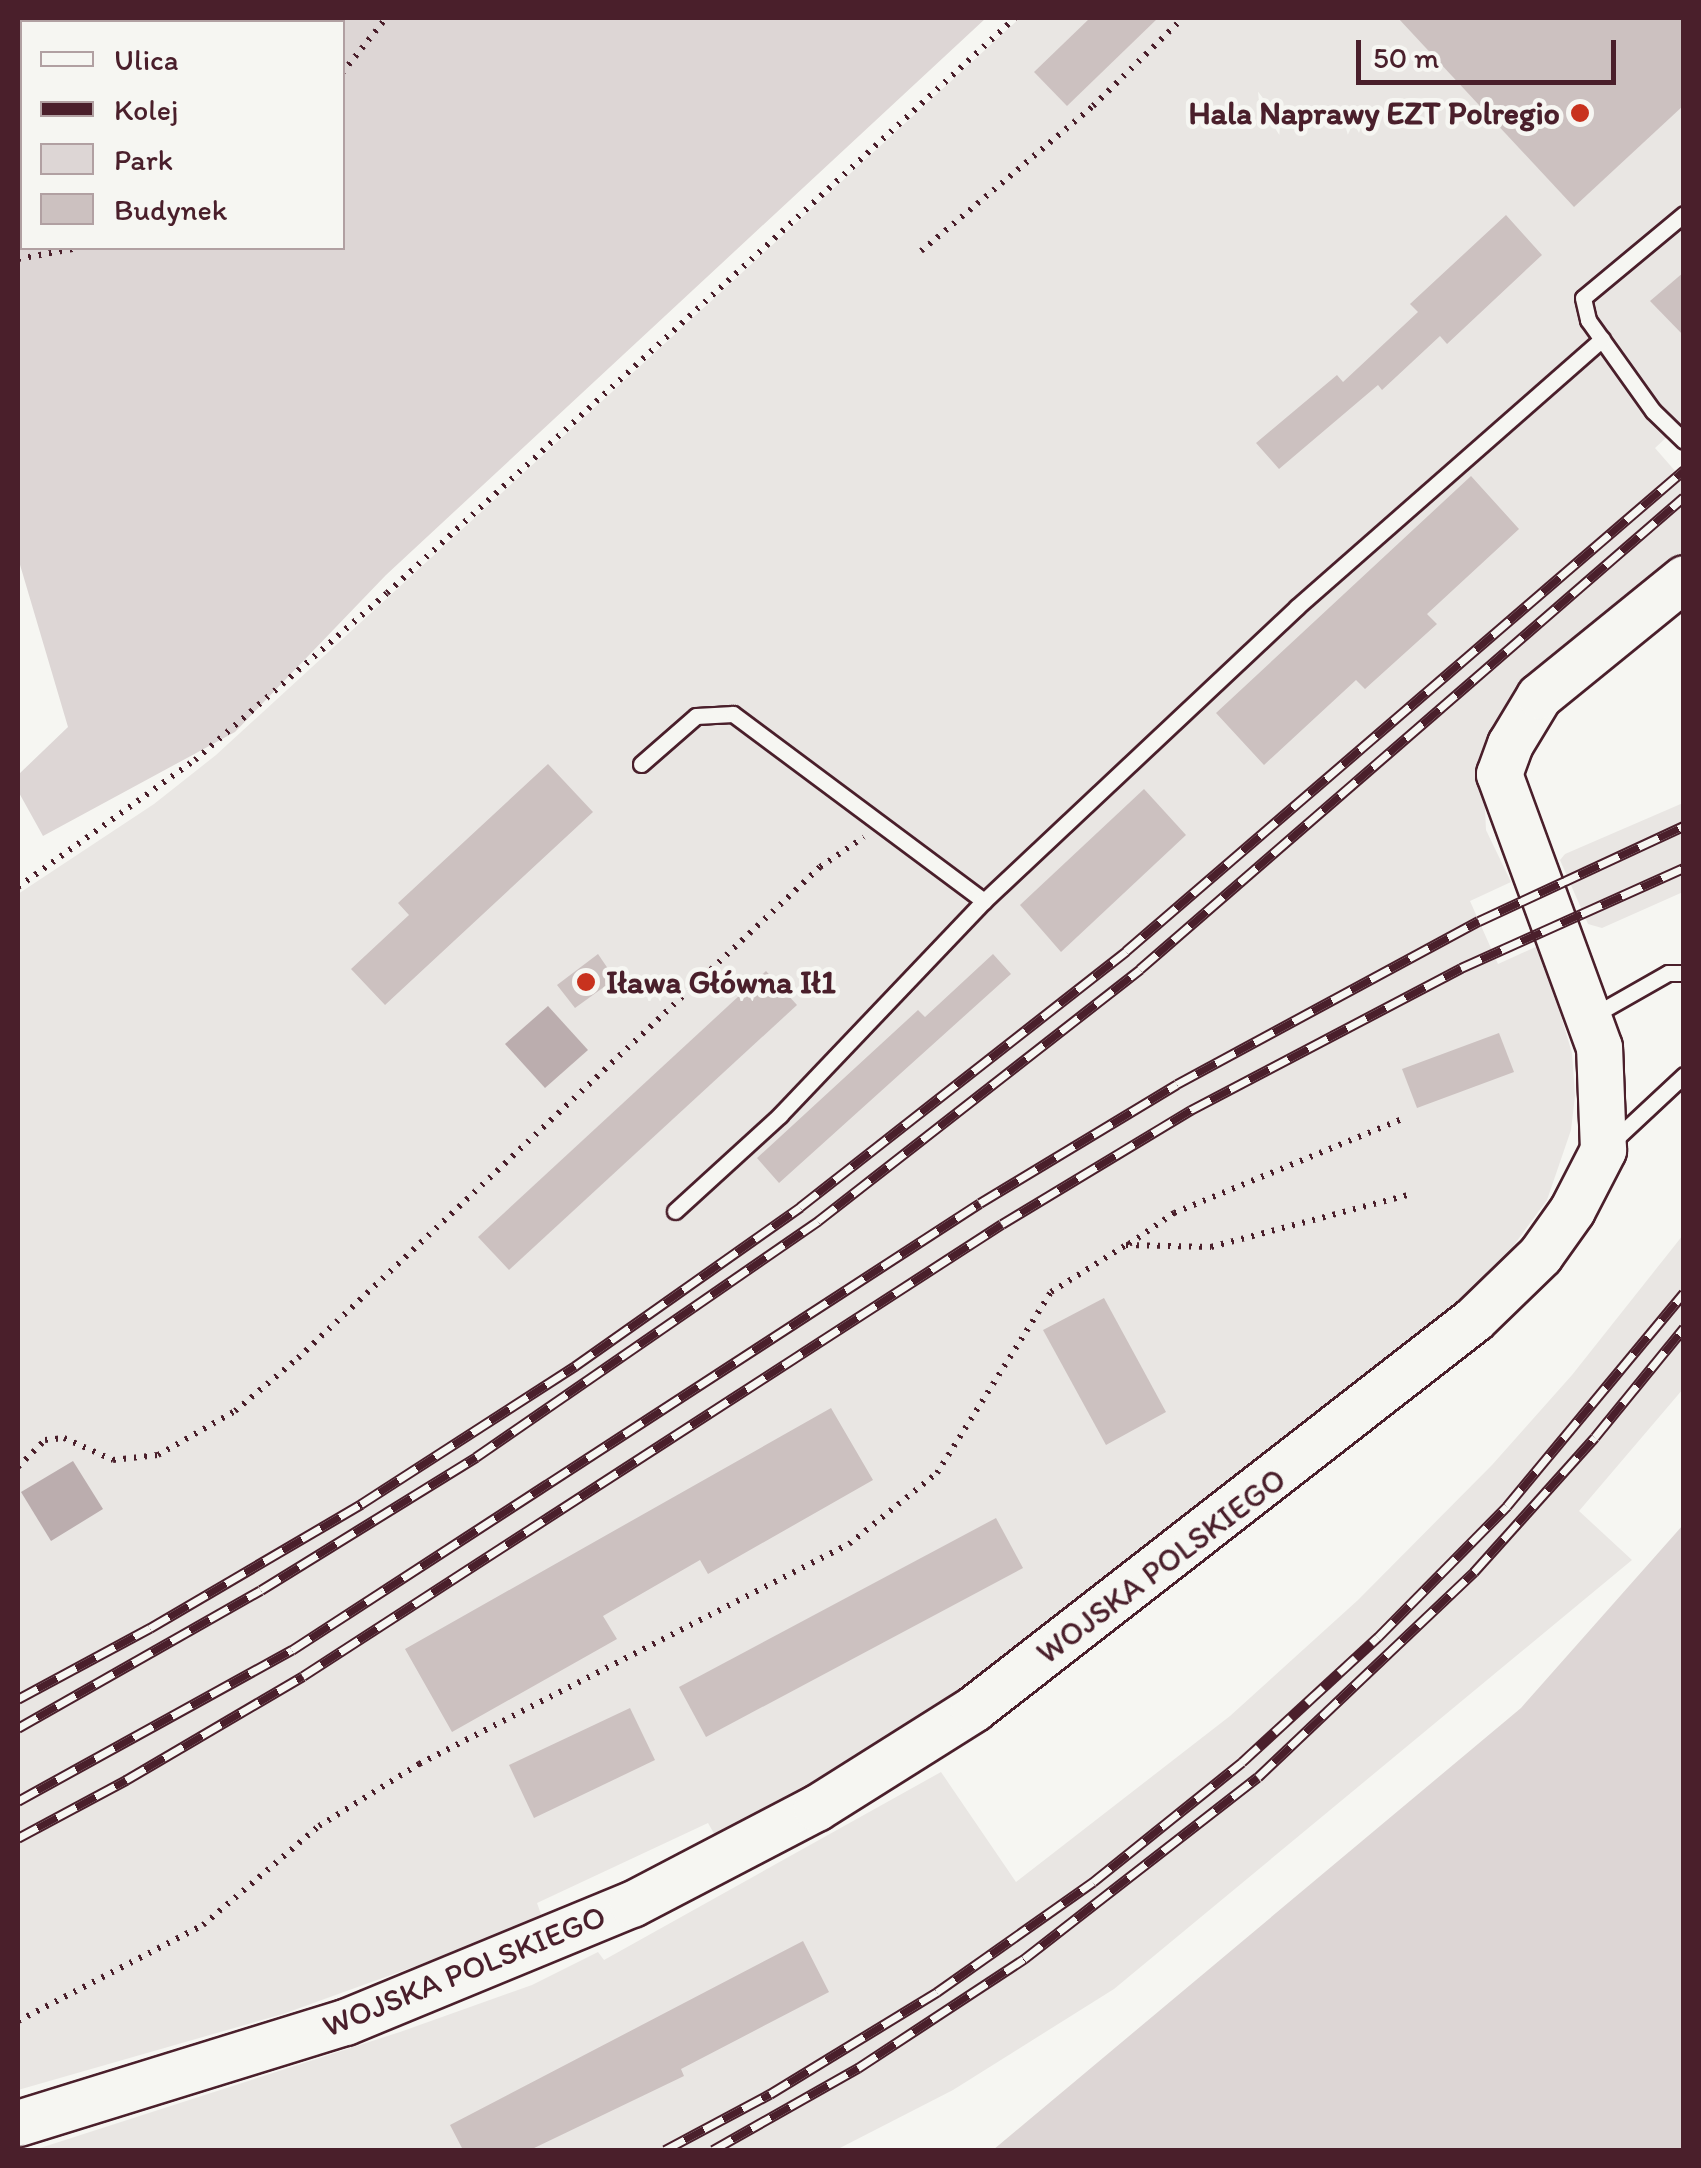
<!DOCTYPE html>
<html>
<head>
<meta charset="utf-8">
<style>
	body { margin:0 }
	#map { position:relative; width:1701px; height:2168px; overflow:hidden; background:#f6f6f2; font-family:Itim,sans-serif }
	div>[style] { position:absolute }
	.built>* { inset:0; background:#e9e6e3 }
	.green>* { inset:0; background:#ddd6d5 }
	.water>* { inset:0; background:#bbadae }
	.building>* { inset:0; background:#ccc1c0 }
	.path>* { height:6px; margin-top:-3px; transform-origin:0; background:repeating-linear-gradient(90deg,#4a1f2b 0 2.5px,transparent 0 10.5px) }
	.roads { filter:drop-shadow(2px 0 #4a1f2b) drop-shadow(-2px 0 #4a1f2b) drop-shadow(0 2px #4a1f2b) drop-shadow(0 -2px #4a1f2b) }
	.lane>* { height:15px; margin:-7.5px; padding:0 7.5px; transform-origin:7.5px; border-radius:7.5px; background:#f6f6f2 }
	.secondary>* { height:45px; margin:-22.5px; padding:0 22.5px; transform-origin:22.5px; border-radius:22.5px; background:#f6f6f2 }
	.rail>* { height:11px; margin-top:-5.5px; transform-origin:0; background:repeating-linear-gradient(90deg,#f6f6f2 0 22px,#4a1f2b 0 44px); box-sizing:border-box; border-block:2px solid #4a1f2b }
	.dots>* { width:28px; height:28px; translate:-50% -50%; box-sizing:border-box; border:5px solid #f6f6f2; border-radius:50% }
	span { translate:-50% -50%; white-space:nowrap; text-align:center; line-height:1.15; -webkit-text-stroke:9px #f6f6f2; paint-order:stroke }
	.poi-label { font-size:32px; color:#4a1f2b; font-weight:700 }
	.right { translate:-100% -50%; text-align:right }
	.left { translate:0 -50%; text-align:left }
	.street-label { font-size:32px; color:#4a1f2b }
	.frame { position:absolute; inset:0; border:20px solid #4a1f2b; pointer-events:none }
	.legend { position:absolute; left:20px; top:20px; width:325px; height:230px; box-sizing:border-box; background:#f6f6f2; border:2px solid #b1a0a2; margin:0; padding:12px 18px; list-style:none; font-size:30px; color:#4a1f2b }
	.legend li { display:flex; align-items:center; gap:20px; height:50px }
	.legend b { width:50px; border:2px solid #b1a0a2 }
	.scale { position:absolute; left:1356px; top:40px; width:260px; height:45px; box-sizing:border-box; border:5px solid #4a1f2b; border-top:0; padding-left:12px; font-size:30px; line-height:35px; white-space:nowrap; color:#4a1f2b; -webkit-text-stroke:8px #f6f6f2; paint-order:stroke }
</style>
</head>
<body>
<div id="map">
	<div class="built">
		<div style="clip-path:polygon(1020px 18px,1683px 18px,1683px 422px,1655px 448px,1683px 480px,1683px 556px,1537px 683px,1483px 767px,1486px 830px,1511px 882px,1470px 901px,1498px 964px,1540px 945px,1572px 1053px,1575px 1096px,1571px 1130px,1547px 1200px,1503px 1260px,1434px 1323px,1033px 1644px,852px 1764px,716px 1837px,708px 1823px,537px 1903px,543px 1920px,283px 2014px,18px 2090px,18px 894px,154px 804px,216px 755px)"></div>
		<div style="clip-path:polygon(1683px 803px,1683px 892px,1602px 928px,1588px 924px,1560px 860px,1565px 854px)"></div>
		<div style="clip-path:polygon(1683px 1235px,1683px 1389px,1579px 1511px,1632px 1560px,1114px 1989px,953px 2090px,836px 2150px,34px 2150px,400px 2032px,532px 1985px,598px 1952px,604px 1960px,941px 1772px,1016px 1882px,1230px 1716px,1358px 1600px,1492px 1465px,1572px 1375px)"></div>
	</div>
	<div class="green">
		<div style="clip-path:polygon(103px 18px,986px 18px,386px 575px,235px 732px,43px 836px,18px 791px,18px 775px,68px 727px,18px 558px,18px 214px,22px 202px,22px 248px,342px 248px,342px 22px,101px 22px)"></div>
		<div style="clip-path:polygon(1683px 1525px,1683px 2150px,993px 2150px,1521px 1708px)"></div>
	</div>
	<div class="water">
		<div style="clip-path:polygon(548px 1006px,588px 1050px,545px 1088px,505px 1044px)"></div>
		<div style="clip-path:polygon(73px 1461px,103px 1509px,51px 1541px,21px 1492px)"></div>
	</div>
	<div class="building">
		<div style="clip-path:polygon(1090px 18px,1158px 18px,1067px 106px,1034px 72px)"></div>
		<div style="clip-path:polygon(1398px 18px,1684px 18px,1684px 105px,1574px 207px)"></div>
		<div style="clip-path:polygon(1506px 215px,1542px 255px,1447px 344px,1440px 336px,1382px 390px,1378px 385px,1279px 469px,1256px 443px,1337px 375px,1343px 382px,1418px 312px,1410px 304px)"></div>
		<div style="clip-path:polygon(1684px 272px,1684px 336px,1650px 301px)"></div>
		<div style="clip-path:polygon(1471px 476px,1519px 529px,1427px 614px,1437px 624px,1365px 689px,1356px 680px,1264px 765px,1216px 713px)"></div>
		<div style="clip-path:polygon(548px 764px,593px 812px,385px 1005px,351px 969px,409px 915px,398px 903px)"></div>
		<div style="clip-path:polygon(1144px 789px,1186px 835px,1061px 952px,1020px 905px)"></div>
		<div style="clip-path:polygon(598px 954px,615px 979px,575px 1008px,557px 985px)"></div>
		<div style="clip-path:polygon(993px 954px,1011px 974px,779px 1183px,757px 1158px,918px 1010px,925px 1017px)"></div>
		<div style="clip-path:polygon(766px 971px,797px 1005px,509px 1270px,478px 1237px)"></div>
		<div style="clip-path:polygon(1499px 1033px,1514px 1072px,1417px 1108px,1402px 1069px)"></div>
		<div style="clip-path:polygon(1104px 1298px,1166px 1412px,1106px 1445px,1043px 1330px)"></div>
		<div style="clip-path:polygon(831px 1408px,873px 1480px,708px 1574px,700px 1560px,603px 1616px,617px 1639px,452px 1732px,405px 1649px)"></div>
		<div style="clip-path:polygon(996px 1518px,1023px 1568px,706px 1737px,679px 1687px)"></div>
		<div style="clip-path:polygon(630px 1708px,655px 1760px,534px 1818px,509px 1765px)"></div>
		<div style="clip-path:polygon(803px 1941px,829px 1992px,681px 2069px,684px 2076px,530px 2150px,463px 2150px,450px 2125px)"></div>
	</div>
	<div class="path">
		<div style="left:342px;top:73px;width:70px;rotate:-51.3deg"></div>
		<div style="left:921px;top:251px;width:225px;rotate:-40.1deg"></div>
		<div style="left:1093px;top:106px;width:126px;rotate:-44.4deg"></div>
		<div style="left:18px;top:259px;width:61px;rotate:-10.4deg"></div>
		<div style="left:18px;top:887px;width:218px;rotate:-35.7deg"></div>
		<div style="left:195px;top:760px;width:254px;rotate:-41deg"></div>
		<div style="left:387px;top:593px;width:851px;rotate:-42.48deg"></div>
		<div style="left:1129px;top:1244px;width:55px;rotate:-34.6deg"></div>
		<div style="left:1174px;top:1213px;width:250px;rotate:-22.4deg"></div>
		<div style="left:18px;top:1467px;width:38px;rotate:-45deg"></div>
		<div style="left:45px;top:1440px;width:19px;rotate:-6deg"></div>
		<div style="left:64px;top:1438px;width:54px;rotate:24.2deg"></div>
		<div style="left:113px;top:1460px;width:45px;rotate:-6.3deg"></div>
		<div style="left:158px;top:1455px;width:89px;rotate:-29.7deg"></div>
		<div style="left:235px;top:1411px;width:82px;rotate:-40.1deg"></div>
		<div style="left:298px;top:1358px;width:717px;rotate:-43.25deg"></div>
		<div style="left:820px;top:867px;width:53px;rotate:-34.3deg"></div>
		<div style="left:18px;top:2021px;width:208px;rotate:-27.4deg"></div>
		<div style="left:203px;top:1925px;width:153px;rotate:-40.5deg"></div>
		<div style="left:319px;top:1826px;width:118px;rotate:-31.8deg"></div>
		<div style="left:419px;top:1764px;width:483px;rotate:-27.1deg"></div>
		<div style="left:849px;top:1544px;width:113px;rotate:-38.9deg"></div>
		<div style="left:937px;top:1473px;width:214px;rotate:-57.8deg"></div>
		<div style="left:1051px;top:1292px;width:89px;rotate:-32.1deg"></div>
		<div style="left:1126px;top:1245px;width:85px;rotate:1.3deg"></div>
		<div style="left:1211px;top:1247px;width:208px;rotate:-14.8deg"></div>
	</div>
	<div class="roads">
		<div class="lane">
			<div style="left:1684px;top:214px;width:131px;rotate:140.3deg"></div>
			<div style="left:1583px;top:298px;width:23px;rotate:77deg"></div>
			<div style="left:1588px;top:320px;width:112px;rotate:54.5deg"></div>
			<div style="left:1653px;top:411px;width:43px;rotate:44.1deg"></div>
			<div style="left:641px;top:764px;width:73px;rotate:-41.1deg"></div>
			<div style="left:696px;top:716px;width:37px;rotate:-3deg"></div>
			<div style="left:733px;top:714px;width:313px;rotate:36.7deg"></div>
			<div style="left:1594px;top:1015px;width:85px;rotate:-29.6deg"></div>
			<div style="left:1668px;top:973px;width:16px"></div>
			<div style="left:1610px;top:1144px;width:101px;rotate:-43deg"></div>
			<div style="left:675px;top:1211px;width:142px;rotate:-42.4deg"></div>
			<div style="left:780px;top:1115px;width:296px;rotate:-46.4deg"></div>
			<div style="left:984px;top:901px;width:429px;rotate:-43.2deg"></div>
			<div style="left:1297px;top:607px;width:406px;rotate:-41.3deg"></div>
		</div>
		<div class="secondary">
			<div style="left:18px;top:2123px;width:342px;rotate:-17.2deg"></div>
			<div style="left:345px;top:2022px;width:310px;rotate:-22.4deg"></div>
			<div style="left:632px;top:1904px;width:208px;rotate:-27.6deg"></div>
			<div style="left:816px;top:1808px;width:186px;rotate:-32.2deg"></div>
			<div style="left:973px;top:1709px;width:635px;rotate:-37.9deg"></div>
			<div style="left:1474px;top:1319px;width:92px;rotate:-44.1deg"></div>
			<div style="left:1540px;top:1255px;width:55px;rotate:-54.6deg"></div>
			<div style="left:1572px;top:1210px;width:68px;rotate:-62.7deg"></div>
			<div style="left:1603px;top:1150px;width:103px;rotate:-92.2deg"></div>
			<div style="left:1599px;top:1047px;width:291px;rotate:-110.1deg"></div>
			<div style="left:1499px;top:774px;width:32px;rotate:-70deg"></div>
			<div style="left:1510px;top:744px;width:56px;rotate:-58.9deg"></div>
			<div style="left:1539px;top:696px;width:187px;rotate:-39.1deg"></div>
		</div>
	</div>
	<div class="rail">
		<div style="left:18px;top:1699px;width:150px;rotate:-28.3deg"></div>
		<div style="left:150px;top:1628px;width:245px;rotate:-30.4deg"></div>
		<div style="left:361px;top:1504px;width:255px;rotate:-32.8deg"></div>
		<div style="left:575px;top:1366px;width:276px;rotate:-35.2deg"></div>
		<div style="left:800px;top:1207px;width:415px;rotate:-38.1deg"></div>
		<div style="left:1126px;top:951px;width:737px;rotate:-40.76deg"></div>
		<div style="left:18px;top:1728px;width:279px;rotate:-29.6deg"></div>
		<div style="left:261px;top:1590px;width:253px;rotate:-31.7deg"></div>
		<div style="left:476px;top:1457px;width:416px;rotate:-34.6deg"></div>
		<div style="left:818px;top:1221px;width:409px;rotate:-38deg"></div>
		<div style="left:1140px;top:969px;width:720px;rotate:-40.95deg"></div>
		<div style="left:18px;top:1801px;width:313px;rotate:-28.9deg"></div>
		<div style="left:292px;top:1650px;width:820px;rotate:-33.01deg"></div>
		<div style="left:980px;top:1203px;width:230px;rotate:-31.1deg"></div>
		<div style="left:1177px;top:1084px;width:343px;rotate:-28.4deg"></div>
		<div style="left:1479px;top:921px;width:226px;rotate:-24.9deg"></div>
		<div style="left:18px;top:1838px;width:123px;rotate:-28.2deg"></div>
		<div style="left:126px;top:1780px;width:205px;rotate:-30.4deg"></div>
		<div style="left:303px;top:1676px;width:832px;rotate:-32.89deg"></div>
		<div style="left:1002px;top:1224px;width:221px;rotate:-31.1deg"></div>
		<div style="left:1191px;top:1110px;width:305px;rotate:-27.7deg"></div>
		<div style="left:1461px;top:968px;width:244px;rotate:-24.2deg"></div>
		<div style="left:665px;top:2150px;width:119px;rotate:-28.1deg"></div>
		<div style="left:770px;top:2094px;width:196px;rotate:-31.4deg"></div>
		<div style="left:937px;top:1992px;width:191px;rotate:-35.2deg"></div>
		<div style="left:1093px;top:1882px;width:191px;rotate:-38.8deg"></div>
		<div style="left:1242px;top:1762px;width:185px;rotate:-42.6deg"></div>
		<div style="left:1378px;top:1637px;width:184px;rotate:-45.4deg"></div>
		<div style="left:1507px;top:1506px;width:277px;rotate:-50.3deg"></div>
		<div style="left:713px;top:2150px;width:167px;rotate:-29.5deg"></div>
		<div style="left:858px;top:2068px;width:199px;rotate:-33.3deg"></div>
		<div style="left:1024px;top:1959px;width:296px;rotate:-37.9deg"></div>
		<div style="left:1258px;top:1777px;width:298px;rotate:-43.5deg"></div>
		<div style="left:1474px;top:1572px;width:181px;rotate:-48.1deg"></div>
		<div style="left:1595px;top:1437px;width:141px;rotate:-50.8deg"></div>
	</div>
	<div class="dots">
		<div style="left:1580px;top:113px;background:#c8321e"></div>
		<div style="left:586px;top:982px;background:#c8321e"></div>
	</div>
	<div class="poi-label">
		<span class="right" style="left:1560px;top:113px">Hala Naprawy EZT Polregio</span>
		<span class="left" style="left:606px;top:982px">Iława Główna Ił1</span>
	</div>
	<div class="street-label">
		<span style="left:1161px;top:1566px;rotate:-37deg">WOJSKA POLSKIEGO</span>
		<span style="left:464px;top:1971px;rotate:-22deg">WOJSKA POLSKIEGO</span>
	</div>
	<div class="frame"></div>
	<ul class="legend">
	<li><b style="height:12px;background:#f6f6f2"></b>Ulica</li>
	<li><b style="height:12px;background:#4a1f2b"></b>Kolej</li>
	<li><b style="height:28px;background:#ddd6d5"></b>Park</li>
	<li><b style="height:28px;background:#ccc1c0"></b>Budynek</li>
	</ul>
	<div class="scale">50 m</div>
</div>
</body>
</html>
